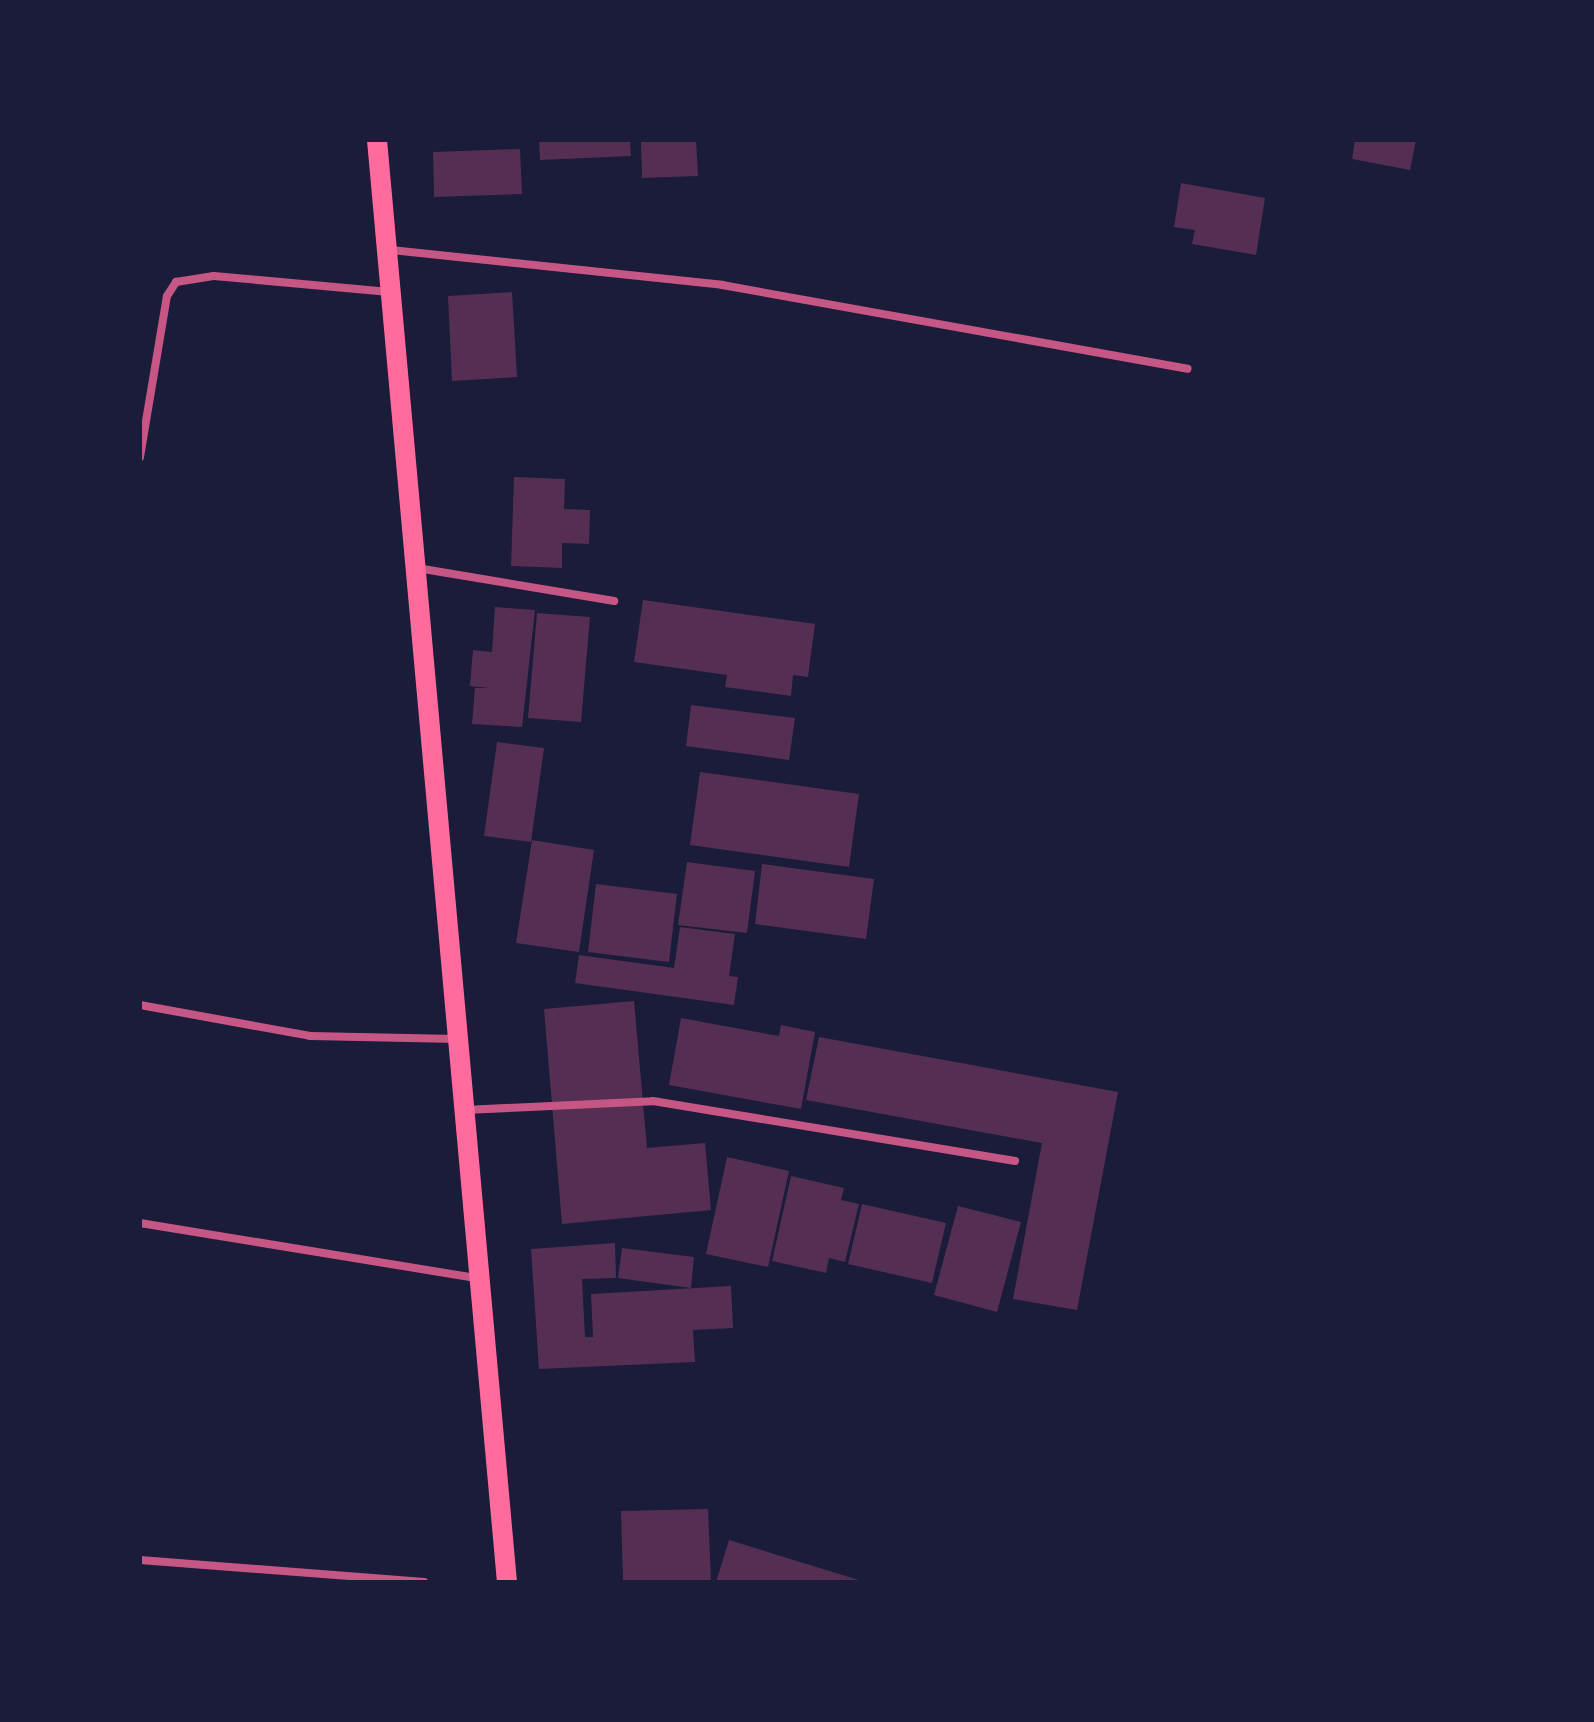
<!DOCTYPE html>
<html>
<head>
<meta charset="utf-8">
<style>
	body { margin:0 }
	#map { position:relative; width:1594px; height:1722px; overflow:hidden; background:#1b1b3a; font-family:"IBM Plex Sans",sans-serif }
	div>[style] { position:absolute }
	.building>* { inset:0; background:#542f53 }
	.service>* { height:8px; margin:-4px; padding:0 4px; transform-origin:4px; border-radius:4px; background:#c65784 }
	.secondary>* { height:20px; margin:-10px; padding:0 10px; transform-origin:10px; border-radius:10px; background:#ff6b9d }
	span { translate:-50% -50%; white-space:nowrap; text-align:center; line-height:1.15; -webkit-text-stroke:10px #1b1b3a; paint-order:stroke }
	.frame { position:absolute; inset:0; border:142px solid #1b1b3a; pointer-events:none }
</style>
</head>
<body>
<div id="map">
	<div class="building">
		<div style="clip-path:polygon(539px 140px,630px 140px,631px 156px,540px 160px)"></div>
		<div style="clip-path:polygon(641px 140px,696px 140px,698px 176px,642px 178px)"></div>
		<div style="clip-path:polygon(1355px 140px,1416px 140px,1410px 170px,1352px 159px)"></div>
		<div style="clip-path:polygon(520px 149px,522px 194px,434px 197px,433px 152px)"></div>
		<div style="clip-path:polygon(1181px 183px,1265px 198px,1256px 255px,1192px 244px,1195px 230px,1174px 227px)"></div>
		<div style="clip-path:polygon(512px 292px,517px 377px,452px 381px,448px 296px)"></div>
		<div style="clip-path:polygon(514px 477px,565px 479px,564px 509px,590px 510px,589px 544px,562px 543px,562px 568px,511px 566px)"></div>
		<div style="clip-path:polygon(643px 600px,815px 624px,808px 677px,793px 675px,791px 696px,725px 687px,727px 675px,634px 662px)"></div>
		<div style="clip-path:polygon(495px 607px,535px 610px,522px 727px,472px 724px,475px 688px,489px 688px,470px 686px,473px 650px,492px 652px)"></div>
		<div style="clip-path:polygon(537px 613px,590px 617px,581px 722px,528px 718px)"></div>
		<div style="clip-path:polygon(691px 705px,795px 718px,789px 760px,686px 746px)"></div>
		<div style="clip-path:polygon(497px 742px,544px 748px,531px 842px,484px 836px)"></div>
		<div style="clip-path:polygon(700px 772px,859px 794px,849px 867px,690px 845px)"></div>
		<div style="clip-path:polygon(532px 840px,594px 850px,579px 952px,516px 943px)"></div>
		<div style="clip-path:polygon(687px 862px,755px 871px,747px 933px,678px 925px)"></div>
		<div style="clip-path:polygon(762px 864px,874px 879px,866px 939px,755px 924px)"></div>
		<div style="clip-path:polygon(596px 884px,677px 894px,669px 962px,588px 952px)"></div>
		<div style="clip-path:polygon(680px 927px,735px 934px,729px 976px,738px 977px,734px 1005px,575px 983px,579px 955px,674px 968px)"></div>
		<div style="clip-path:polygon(634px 1001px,647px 1148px,705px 1143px,711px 1210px,562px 1224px,544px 1009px)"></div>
		<div style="clip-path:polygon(681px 1018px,779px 1036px,781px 1025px,815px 1032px,801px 1109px,669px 1085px)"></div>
		<div style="clip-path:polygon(819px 1037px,1118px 1092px,1077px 1310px,1013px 1299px,1042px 1143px,806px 1100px)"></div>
		<div style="clip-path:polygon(727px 1157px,789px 1171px,768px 1267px,706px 1254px)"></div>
		<div style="clip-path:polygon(791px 1176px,844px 1188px,841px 1200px,859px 1204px,845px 1262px,829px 1258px,826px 1273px,772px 1261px)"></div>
		<div style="clip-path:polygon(862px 1204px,946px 1223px,932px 1283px,848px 1264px)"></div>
		<div style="clip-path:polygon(958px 1206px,1021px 1222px,997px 1312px,934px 1295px)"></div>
		<div style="clip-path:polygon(615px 1243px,616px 1278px,582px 1279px,585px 1337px,593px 1337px,591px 1294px,731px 1286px,733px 1328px,693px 1330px,695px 1362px,539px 1369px,531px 1249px)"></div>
		<div style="clip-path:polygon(622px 1248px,694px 1257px,691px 1288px,618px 1278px)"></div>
		<div style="clip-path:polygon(708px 1509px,711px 1582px,623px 1582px,621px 1511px)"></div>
		<div style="clip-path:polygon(729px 1540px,862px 1581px,862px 1582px,716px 1582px)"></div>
	</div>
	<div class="service">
		<div style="left:391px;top:250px;width:333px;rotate:6deg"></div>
		<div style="left:722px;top:285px;width:473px;rotate:10.2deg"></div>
		<div style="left:140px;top:457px;width:163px;rotate:-80.5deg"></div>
		<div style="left:167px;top:296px;width:17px;rotate:-57deg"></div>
		<div style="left:176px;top:282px;width:38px;rotate:-9deg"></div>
		<div style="left:214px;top:276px;width:176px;rotate:5.2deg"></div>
		<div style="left:417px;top:568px;width:200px;rotate:9.5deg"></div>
		<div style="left:140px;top:1005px;width:173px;rotate:10.3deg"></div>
		<div style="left:310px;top:1036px;width:147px;rotate:1.2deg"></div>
		<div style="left:465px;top:1110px;width:188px;rotate:-2.7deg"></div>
		<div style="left:653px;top:1101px;width:367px;rotate:9.4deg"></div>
		<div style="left:140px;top:1223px;width:339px;rotate:9.3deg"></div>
		<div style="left:140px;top:1560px;width:285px;rotate:4.4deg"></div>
	</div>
	<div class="secondary">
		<div style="left:377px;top:140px;width:1448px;rotate:84.85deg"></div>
	</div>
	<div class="frame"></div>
</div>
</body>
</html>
